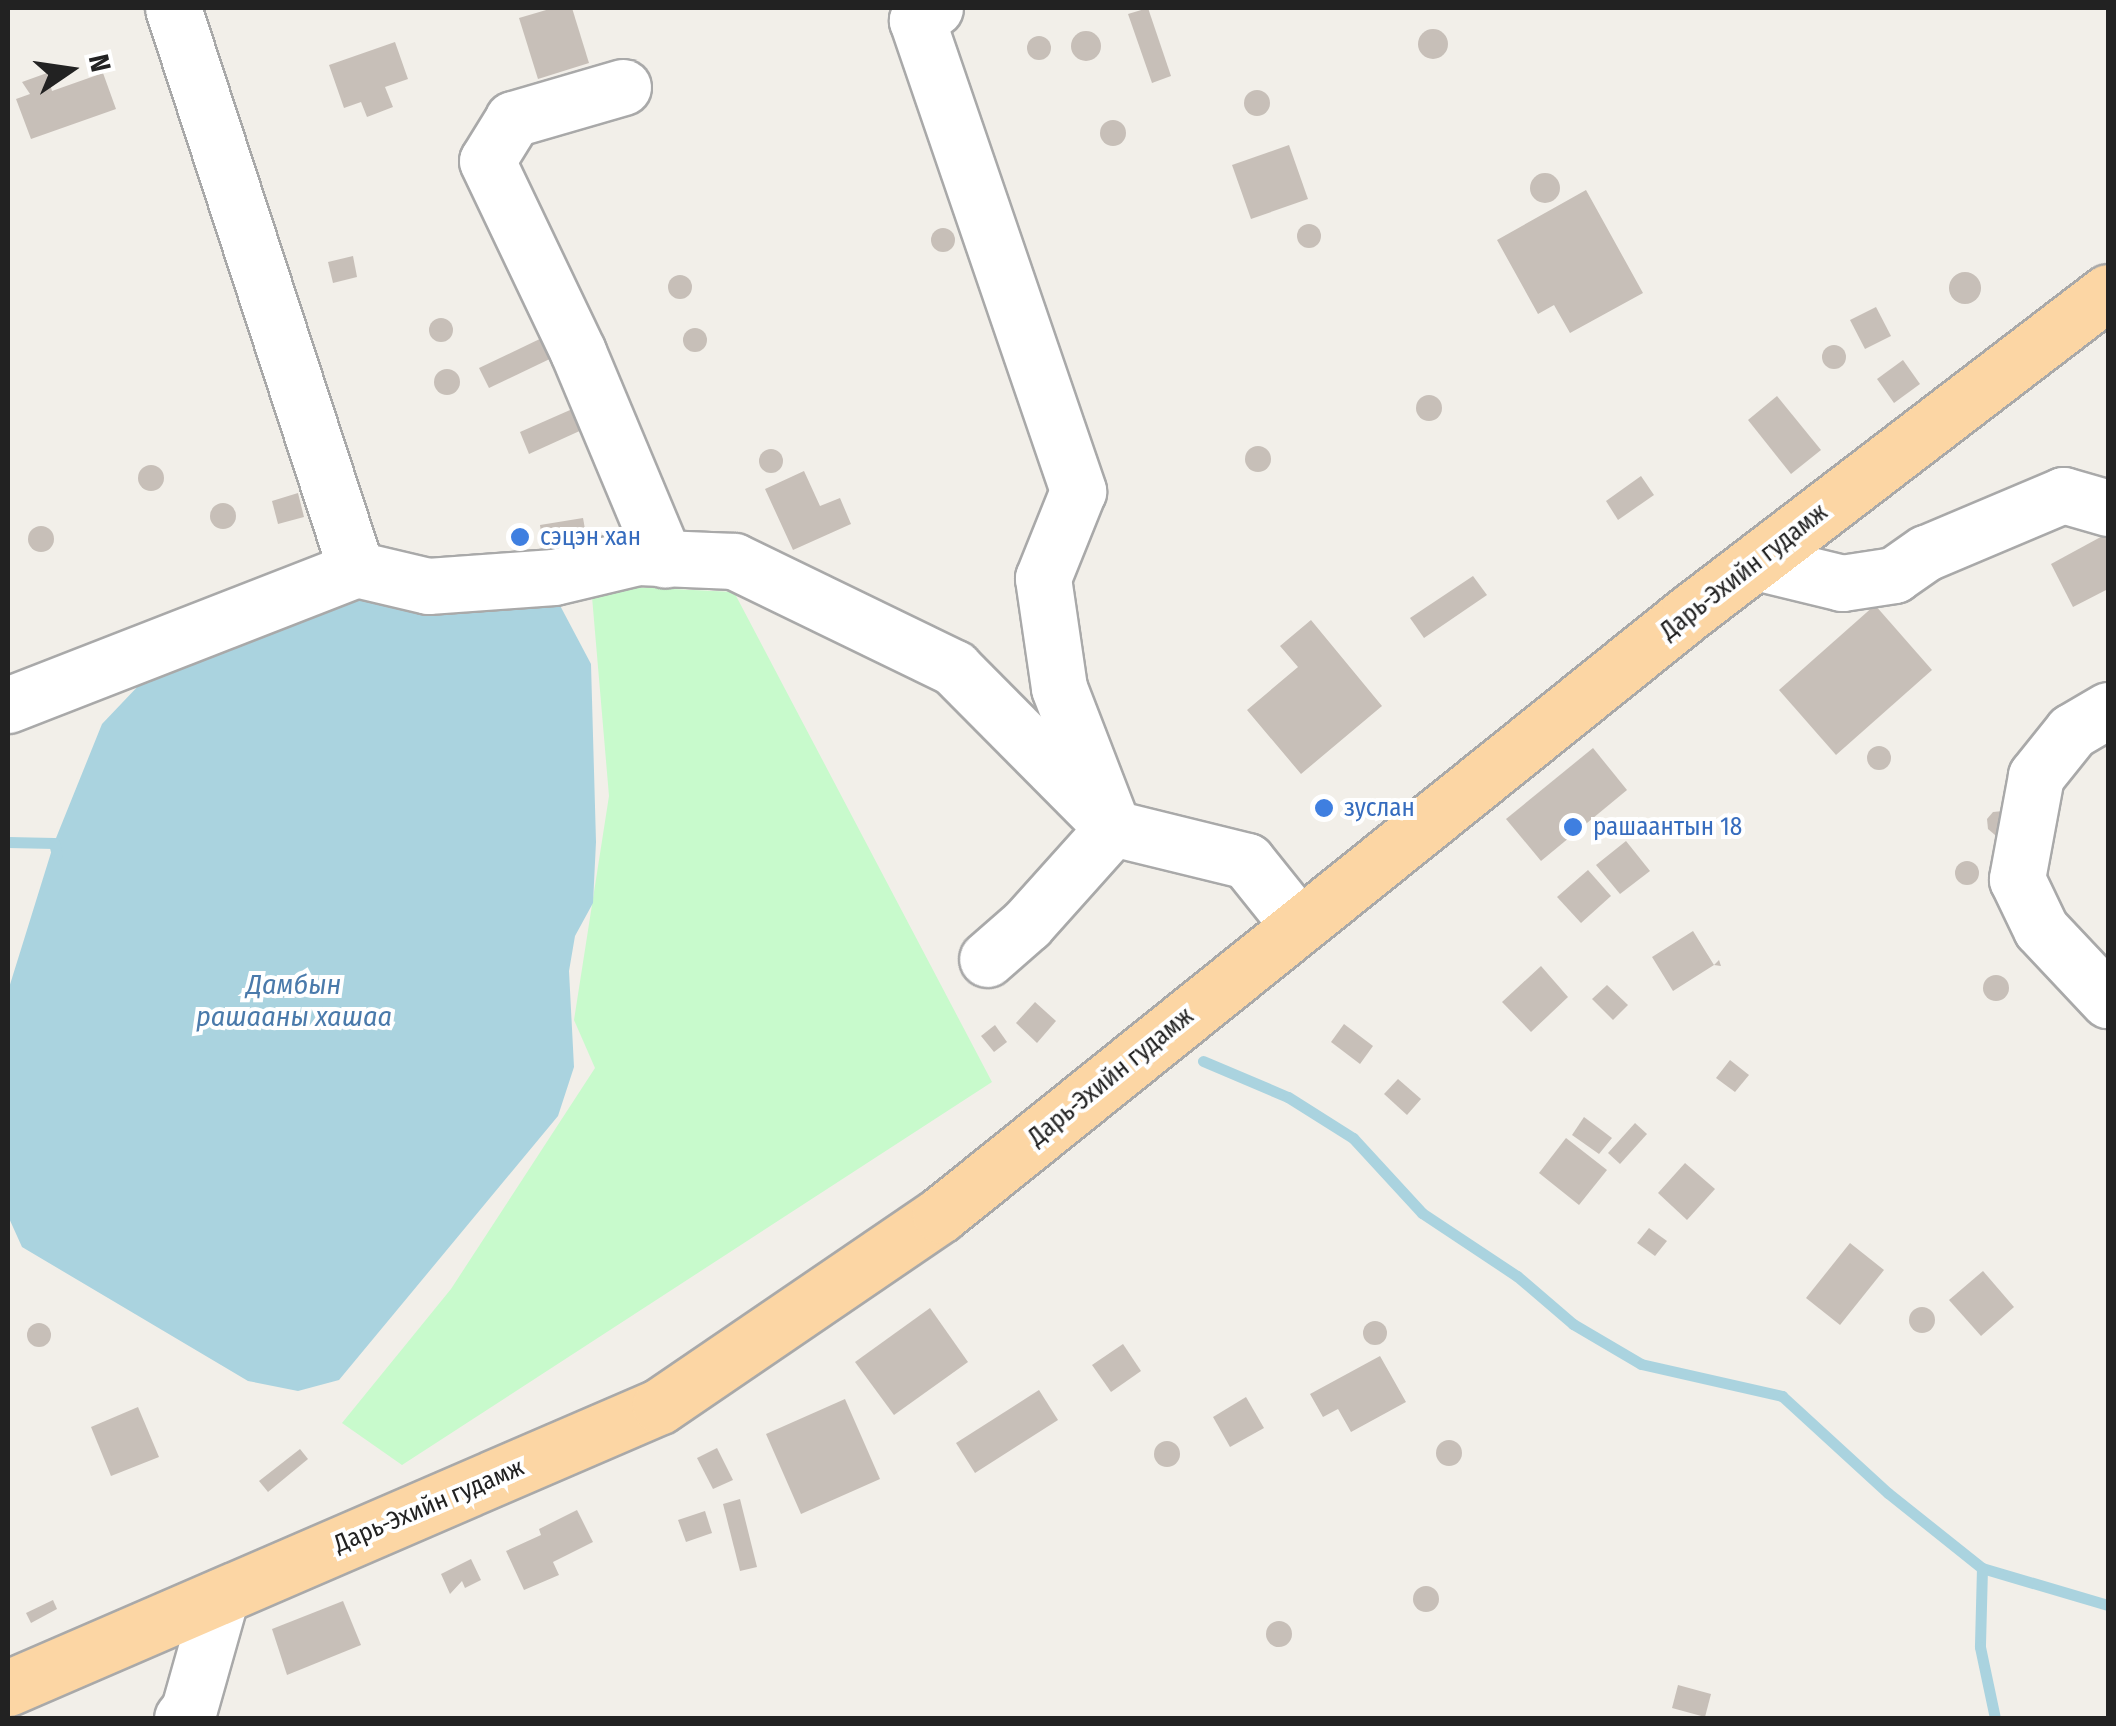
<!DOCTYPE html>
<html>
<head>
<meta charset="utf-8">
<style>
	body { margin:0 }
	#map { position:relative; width:2116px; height:1726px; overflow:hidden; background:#f2efe9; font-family:"Fira Sans Condensed",sans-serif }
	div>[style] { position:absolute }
	.park>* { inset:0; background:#c8facc }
	.water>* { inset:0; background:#aad3df }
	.stream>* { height:11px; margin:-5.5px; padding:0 5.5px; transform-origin:5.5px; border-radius:5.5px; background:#aad3df }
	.building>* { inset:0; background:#c7bfb8 }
	.round { border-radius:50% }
	.roads { filter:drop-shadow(2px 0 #a9a9a9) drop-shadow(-2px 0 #a9a9a9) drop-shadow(0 2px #a9a9a9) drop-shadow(0 -2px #a9a9a9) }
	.minor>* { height:55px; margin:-27.5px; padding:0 27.5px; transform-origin:27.5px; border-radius:27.5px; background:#fff }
	.major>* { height:55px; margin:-27.5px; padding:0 27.5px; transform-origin:27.5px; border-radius:27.5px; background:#fcd6a4 }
	.dots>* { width:28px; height:28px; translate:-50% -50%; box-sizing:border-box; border:5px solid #fff; border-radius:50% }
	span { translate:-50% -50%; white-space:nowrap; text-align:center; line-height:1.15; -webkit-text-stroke:8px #fff; paint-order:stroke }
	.shop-label { font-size:25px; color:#366cbe }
	.left { translate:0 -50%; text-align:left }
	.street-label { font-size:25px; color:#222 }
	.water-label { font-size:28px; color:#4a7aab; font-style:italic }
	.frame { position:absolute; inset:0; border:10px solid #222; pointer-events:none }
	.north { position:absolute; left:20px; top:20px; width:100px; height:100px; -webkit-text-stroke:8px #fff; paint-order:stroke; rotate:77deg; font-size:28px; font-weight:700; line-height:40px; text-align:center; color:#222 }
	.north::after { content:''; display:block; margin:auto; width:35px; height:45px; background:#222; clip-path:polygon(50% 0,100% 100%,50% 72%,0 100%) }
</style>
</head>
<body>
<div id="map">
	<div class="park">
		<div style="clip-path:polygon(591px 585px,734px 592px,992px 1082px,402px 1465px,342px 1423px,451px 1289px,595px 1068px,574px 1020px,609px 796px)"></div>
	</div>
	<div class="water">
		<div style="clip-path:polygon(555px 596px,591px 664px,596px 842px,593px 903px,575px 936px,569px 971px,574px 1067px,558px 1116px,339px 1380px,298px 1391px,248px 1381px,22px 1247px,8px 1216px,8px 991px,54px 843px,102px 724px,161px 662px,326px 598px)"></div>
	</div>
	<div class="stream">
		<div style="left:8px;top:842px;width:46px;rotate:1.2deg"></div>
		<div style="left:54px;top:843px;width:12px;rotate:76deg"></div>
		<div style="left:1203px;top:1061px;width:92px;rotate:23deg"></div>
		<div style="left:1288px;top:1097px;width:77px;rotate:32.2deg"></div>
		<div style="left:1353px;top:1138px;width:102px;rotate:47.4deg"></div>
		<div style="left:1422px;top:1213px;width:114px;rotate:33.6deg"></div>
		<div style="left:1517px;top:1276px;width:74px;rotate:40.6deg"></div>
		<div style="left:1573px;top:1324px;width:79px;rotate:30.5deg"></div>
		<div style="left:1641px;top:1364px;width:145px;rotate:12.8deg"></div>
		<div style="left:1782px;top:1396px;width:144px;rotate:42.5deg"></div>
		<div style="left:1888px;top:1493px;width:120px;rotate:38.6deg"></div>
		<div style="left:1982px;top:1568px;width:131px;rotate:16.4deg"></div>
		<div style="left:1982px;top:1568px;width:79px;rotate:91.5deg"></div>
		<div style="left:1980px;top:1647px;width:73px;rotate:78.1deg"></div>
	</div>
	<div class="building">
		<div style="clip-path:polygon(553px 8px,572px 8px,589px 63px,538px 79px,519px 18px)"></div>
		<div style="clip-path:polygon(1148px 8px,1171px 76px,1152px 83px,1128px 14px)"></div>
		<div class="round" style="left:1418px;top:29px;width:30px;height:30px"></div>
		<div class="round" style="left:1071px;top:31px;width:30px;height:30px"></div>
		<div class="round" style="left:1027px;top:36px;width:24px;height:24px"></div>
		<div style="clip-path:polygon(395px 42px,408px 79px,385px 87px,393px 107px,367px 117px,361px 102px,344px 108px,329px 65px)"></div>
		<div style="clip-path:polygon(47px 73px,52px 91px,103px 73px,116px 109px,31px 139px,16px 99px,30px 94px,22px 82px)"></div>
		<div class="round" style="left:1244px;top:90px;width:26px;height:26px"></div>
		<div class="round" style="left:1100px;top:120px;width:26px;height:26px"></div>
		<div style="clip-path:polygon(1289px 145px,1308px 199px,1251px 219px,1232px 165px)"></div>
		<div class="round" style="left:1530px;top:173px;width:30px;height:30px"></div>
		<div style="clip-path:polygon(1586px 190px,1643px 293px,1570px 333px,1554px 305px,1538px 314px,1497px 240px)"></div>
		<div class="round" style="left:1297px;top:224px;width:24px;height:24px"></div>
		<div class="round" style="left:931px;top:228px;width:24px;height:24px"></div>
		<div style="clip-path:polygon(353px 256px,357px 277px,333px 283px,328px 262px)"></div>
		<div class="round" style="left:1949px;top:272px;width:32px;height:32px"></div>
		<div class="round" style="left:668px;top:275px;width:24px;height:24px"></div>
		<div style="clip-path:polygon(1876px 307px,1891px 336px,1865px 349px,1850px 320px)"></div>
		<div class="round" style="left:429px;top:318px;width:24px;height:24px"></div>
		<div class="round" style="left:683px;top:328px;width:24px;height:24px"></div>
		<div style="clip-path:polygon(546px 336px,556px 356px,489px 388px,479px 368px)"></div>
		<div class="round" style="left:1822px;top:345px;width:24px;height:24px"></div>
		<div style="clip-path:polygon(1903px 360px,1920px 384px,1894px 403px,1877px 379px)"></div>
		<div class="round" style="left:434px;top:369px;width:26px;height:26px"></div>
		<div class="round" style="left:1416px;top:395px;width:26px;height:26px"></div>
		<div style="clip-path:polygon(1777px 396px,1821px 450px,1791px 474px,1748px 420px)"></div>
		<div style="clip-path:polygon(586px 403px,595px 424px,529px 454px,520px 432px)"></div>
		<div class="round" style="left:1245px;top:446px;width:26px;height:26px"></div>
		<div class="round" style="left:759px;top:449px;width:24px;height:24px"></div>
		<div class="round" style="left:138px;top:465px;width:26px;height:26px"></div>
		<div style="clip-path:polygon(804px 471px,820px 506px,840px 498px,851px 524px,793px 550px,765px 489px)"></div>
		<div style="clip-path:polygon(1641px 476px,1654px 495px,1618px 520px,1606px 501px)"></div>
		<div style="clip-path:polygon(298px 493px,304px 517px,278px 524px,272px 501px)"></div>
		<div class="round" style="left:210px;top:503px;width:26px;height:26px"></div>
		<div style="clip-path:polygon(583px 518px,589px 551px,545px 558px,540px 525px)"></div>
		<div class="round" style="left:28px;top:526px;width:26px;height:26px"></div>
		<div style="clip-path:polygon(2108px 533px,2108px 589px,2073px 607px,2051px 564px)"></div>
		<div style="clip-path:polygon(1473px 576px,1487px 595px,1424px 638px,1410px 618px)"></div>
		<div style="clip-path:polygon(1875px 605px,1932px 670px,1836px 755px,1779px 690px)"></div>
		<div style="clip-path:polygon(1311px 620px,1382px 706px,1301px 774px,1247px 710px,1298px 667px,1280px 646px)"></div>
		<div class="round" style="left:1867px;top:746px;width:24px;height:24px"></div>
		<div style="clip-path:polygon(1593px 748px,1627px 790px,1541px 861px,1506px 819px)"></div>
		<div style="clip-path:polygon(2003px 811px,2000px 835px,1995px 835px,1988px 829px,1987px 819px,1993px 812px)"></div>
		<div style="clip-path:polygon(1626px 841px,1650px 871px,1620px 894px,1596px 865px)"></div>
		<div class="round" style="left:1955px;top:861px;width:24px;height:24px"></div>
		<div style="clip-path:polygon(1588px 870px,1611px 896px,1581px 923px,1557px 897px)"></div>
		<div style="clip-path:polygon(1693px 931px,1714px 965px,1719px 960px,1721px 966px,1714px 965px,1673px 991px,1652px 957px)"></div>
		<div style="clip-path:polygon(1541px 966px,1568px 997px,1531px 1032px,1502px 1002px)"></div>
		<div class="round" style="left:1983px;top:975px;width:26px;height:26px"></div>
		<div style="clip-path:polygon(1607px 985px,1628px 1005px,1613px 1020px,1592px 999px)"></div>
		<div style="clip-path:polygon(1035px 1002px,1056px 1021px,1037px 1043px,1016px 1023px)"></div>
		<div style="clip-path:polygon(1344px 1024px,1373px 1046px,1360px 1064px,1331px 1042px)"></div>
		<div style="clip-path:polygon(995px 1025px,1007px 1042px,994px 1052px,981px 1036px)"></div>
		<div style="clip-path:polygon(1730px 1060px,1749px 1075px,1735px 1092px,1716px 1078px)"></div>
		<div style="clip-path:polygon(1398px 1079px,1421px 1099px,1407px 1115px,1384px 1094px)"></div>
		<div style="clip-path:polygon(1584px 1117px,1612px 1138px,1599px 1154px,1572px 1135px)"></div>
		<div style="clip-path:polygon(1635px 1123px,1647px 1134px,1620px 1164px,1608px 1153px)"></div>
		<div style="clip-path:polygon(1566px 1138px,1607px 1170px,1579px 1205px,1539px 1173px)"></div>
		<div style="clip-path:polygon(1685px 1163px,1715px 1189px,1687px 1220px,1658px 1193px)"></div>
		<div style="clip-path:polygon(1649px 1228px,1667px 1241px,1655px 1256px,1637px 1243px)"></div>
		<div style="clip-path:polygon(1850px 1243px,1884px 1270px,1840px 1325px,1806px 1298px)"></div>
		<div style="clip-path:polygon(1983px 1271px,2014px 1307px,1981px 1336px,1949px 1300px)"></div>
		<div class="round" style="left:1909px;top:1307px;width:26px;height:26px"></div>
		<div style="clip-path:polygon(930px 1308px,968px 1362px,894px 1415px,855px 1362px)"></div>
		<div class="round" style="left:1363px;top:1321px;width:24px;height:24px"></div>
		<div class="round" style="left:27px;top:1323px;width:24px;height:24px"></div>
		<div style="clip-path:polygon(1123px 1344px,1141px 1371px,1111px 1392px,1092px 1365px)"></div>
		<div style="clip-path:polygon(1380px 1356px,1406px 1402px,1351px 1432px,1338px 1409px,1323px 1417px,1310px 1394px)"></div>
		<div style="clip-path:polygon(1039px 1390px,1058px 1420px,975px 1473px,956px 1443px)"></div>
		<div style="clip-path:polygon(1246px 1397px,1264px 1428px,1230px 1447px,1213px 1417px)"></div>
		<div style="clip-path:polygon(845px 1399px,880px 1479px,801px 1514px,766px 1434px)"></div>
		<div style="clip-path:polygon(138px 1407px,159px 1457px,111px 1476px,91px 1427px)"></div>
		<div class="round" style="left:1436px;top:1440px;width:26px;height:26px"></div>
		<div class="round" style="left:1154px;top:1441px;width:26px;height:26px"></div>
		<div style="clip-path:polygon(717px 1448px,733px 1480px,713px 1489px,697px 1458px)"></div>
		<div style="clip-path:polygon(300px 1449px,308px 1459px,268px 1492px,259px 1481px)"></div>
		<div style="clip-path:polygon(740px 1499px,757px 1567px,740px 1571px,723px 1504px)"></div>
		<div style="clip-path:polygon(577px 1510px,593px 1542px,553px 1562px,559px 1575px,524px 1590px,506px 1551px,541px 1535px,539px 1529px)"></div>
		<div style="clip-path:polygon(705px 1511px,712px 1533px,686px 1542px,678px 1520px)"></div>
		<div style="clip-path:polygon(471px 1559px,481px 1580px,465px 1588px,462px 1581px,450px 1594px,441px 1574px)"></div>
		<div class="round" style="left:1413px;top:1586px;width:26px;height:26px"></div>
		<div style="clip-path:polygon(53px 1600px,57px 1609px,31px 1623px,26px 1613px)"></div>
		<div style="clip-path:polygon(343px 1601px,361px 1645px,287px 1675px,272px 1629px)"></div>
		<div class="round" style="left:1266px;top:1621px;width:26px;height:26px"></div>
		<div style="clip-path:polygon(1678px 1685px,1711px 1694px,1705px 1717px,1672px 1708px)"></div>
	</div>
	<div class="roads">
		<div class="minor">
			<div style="left:173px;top:8px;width:590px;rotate:71.93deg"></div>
			<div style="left:356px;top:569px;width:74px;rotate:13.3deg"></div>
			<div style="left:428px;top:586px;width:126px;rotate:-4.1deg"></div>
			<div style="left:554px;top:577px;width:86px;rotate:-13.4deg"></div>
			<div style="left:638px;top:557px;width:96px;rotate:2.4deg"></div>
			<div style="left:734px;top:561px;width:245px;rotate:25.9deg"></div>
			<div style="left:954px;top:668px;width:226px;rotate:45.2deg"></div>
			<div style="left:1113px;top:828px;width:138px;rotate:13.8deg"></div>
			<div style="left:1247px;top:861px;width:83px;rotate:51.3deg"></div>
			<div style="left:935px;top:8px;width:22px;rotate:146deg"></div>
			<div style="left:917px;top:20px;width:498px;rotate:71.1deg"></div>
			<div style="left:1078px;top:491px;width:94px;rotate:111.9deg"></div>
			<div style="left:1043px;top:578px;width:111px;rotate:81.7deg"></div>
			<div style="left:1059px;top:688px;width:150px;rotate:68.9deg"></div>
			<div style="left:1113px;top:828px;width:129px;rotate:131.9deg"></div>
			<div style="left:1027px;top:924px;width:53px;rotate:138.8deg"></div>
			<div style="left:623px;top:87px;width:115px;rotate:163.8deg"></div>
			<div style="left:513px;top:119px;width:49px;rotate:121.8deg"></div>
			<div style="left:487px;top:161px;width:212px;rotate:64.5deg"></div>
			<div style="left:578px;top:352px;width:225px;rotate:67.3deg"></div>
			<div style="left:1756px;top:562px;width:89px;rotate:13.7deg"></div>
			<div style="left:1842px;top:583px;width:53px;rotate:-8.7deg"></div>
			<div style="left:1894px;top:575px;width:39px;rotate:-35deg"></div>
			<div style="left:1926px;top:553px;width:149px;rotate:-22.9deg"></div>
			<div style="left:2063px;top:495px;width:47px;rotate:16.1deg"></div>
			<div style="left:8px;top:705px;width:374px;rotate:-21.3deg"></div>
			<div style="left:2108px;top:710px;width:42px;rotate:149.7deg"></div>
			<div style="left:2072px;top:731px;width:58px;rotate:128.7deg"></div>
			<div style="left:2036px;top:776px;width:105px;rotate:100.5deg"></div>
			<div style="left:2017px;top:879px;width:55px;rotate:64.4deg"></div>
			<div style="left:2041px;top:929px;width:98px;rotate:46.7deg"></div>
			<div style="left:182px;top:1718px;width:11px;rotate:-52deg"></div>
			<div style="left:189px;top:1709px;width:117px;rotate:-74.2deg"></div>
		</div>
		<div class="major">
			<div style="left:8px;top:1688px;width:710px;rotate:-23.39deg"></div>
			<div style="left:660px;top:1406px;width:339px;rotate:-34.3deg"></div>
			<div style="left:940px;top:1215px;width:962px;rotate:-38.8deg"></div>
			<div style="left:1690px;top:612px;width:526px;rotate:-37.44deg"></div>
		</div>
	</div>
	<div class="dots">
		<div style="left:520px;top:537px;background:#3f7fe0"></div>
		<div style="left:1324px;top:808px;background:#3f7fe0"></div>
		<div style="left:1573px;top:827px;background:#3f7fe0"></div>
	</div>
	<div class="shop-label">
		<span class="left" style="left:540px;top:537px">сэцэн хан</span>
		<span class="left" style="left:1344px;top:808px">зуслан</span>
		<span class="left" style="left:1593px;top:827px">рашаантын 18</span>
	</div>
	<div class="street-label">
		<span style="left:1744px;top:572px;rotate:-38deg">Дарь-Эхийн гудамж</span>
		<span style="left:1111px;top:1077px;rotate:-39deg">Дарь-Эхийн гудамж</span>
		<span style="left:429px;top:1506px;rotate:-23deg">Дарь-Эхийн гудамж</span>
	</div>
	<div class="water-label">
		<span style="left:294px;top:1001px">Дамбын<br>рашааны хашаа</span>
	</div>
	<div class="frame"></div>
	<div class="north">N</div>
</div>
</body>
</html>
